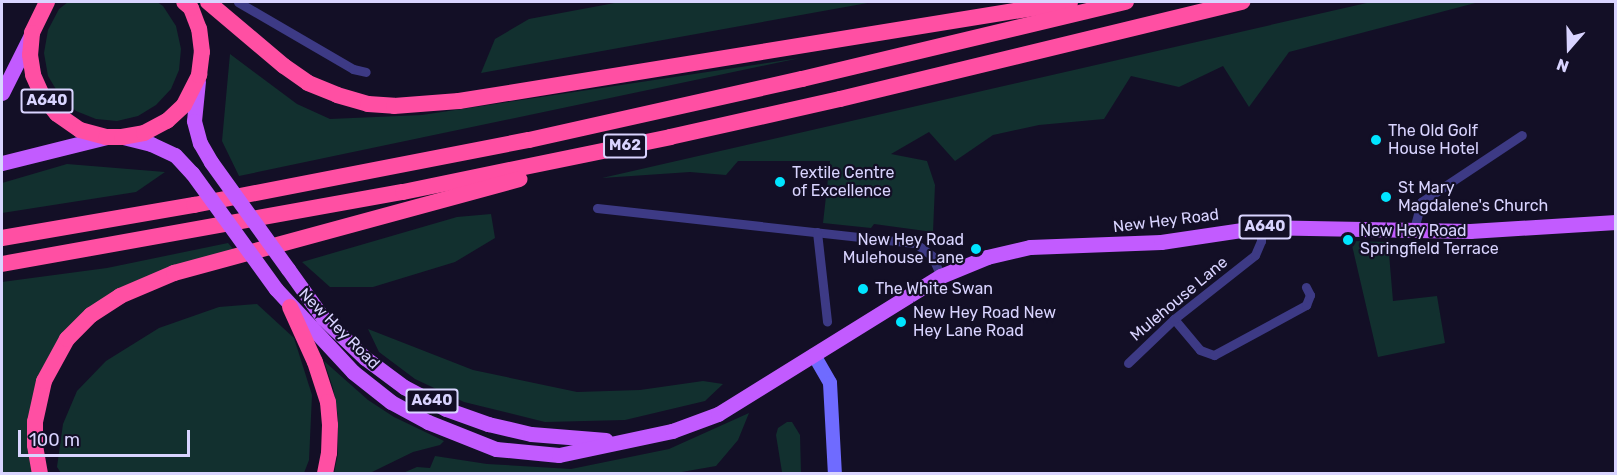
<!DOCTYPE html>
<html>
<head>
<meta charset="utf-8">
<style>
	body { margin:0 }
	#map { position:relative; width:1617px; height:475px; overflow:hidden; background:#130f26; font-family:Rubik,sans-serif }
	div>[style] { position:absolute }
	.green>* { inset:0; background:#12302f }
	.street>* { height:9px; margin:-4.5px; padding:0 4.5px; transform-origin:4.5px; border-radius:4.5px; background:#3d3a85 }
	.secondary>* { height:14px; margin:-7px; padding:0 7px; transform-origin:7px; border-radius:7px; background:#6f6bff }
	.primary>* { height:15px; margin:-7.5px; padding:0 7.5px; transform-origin:7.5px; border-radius:7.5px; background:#c25bff }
	.highway>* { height:16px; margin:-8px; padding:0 8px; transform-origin:8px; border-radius:8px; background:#ff4fa3 }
	.primary-bridge>* { height:15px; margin:-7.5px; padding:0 7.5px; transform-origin:7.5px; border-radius:7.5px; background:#c25bff }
	.dots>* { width:16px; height:16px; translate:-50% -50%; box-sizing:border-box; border:3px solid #130f26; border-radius:50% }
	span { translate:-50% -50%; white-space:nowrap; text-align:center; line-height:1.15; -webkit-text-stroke:4.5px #130f26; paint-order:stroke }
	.shield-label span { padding:2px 4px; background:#130f26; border:2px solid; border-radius:4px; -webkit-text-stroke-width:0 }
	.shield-label { font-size:15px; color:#d9d4ff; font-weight:700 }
	.poi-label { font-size:16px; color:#d9d4ff }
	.left { translate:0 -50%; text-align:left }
	.right { translate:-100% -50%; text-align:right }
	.street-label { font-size:16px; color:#d9d4ff }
	.frame { position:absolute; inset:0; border:3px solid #d9d4ff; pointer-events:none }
	.north { position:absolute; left:1539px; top:18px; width:60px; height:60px; -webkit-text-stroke:4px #130f26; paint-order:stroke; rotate:200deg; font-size:16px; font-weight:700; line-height:24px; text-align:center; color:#d9d4ff }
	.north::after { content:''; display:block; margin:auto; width:21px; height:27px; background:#d9d4ff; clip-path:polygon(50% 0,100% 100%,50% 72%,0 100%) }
	.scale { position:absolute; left:18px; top:430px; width:172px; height:27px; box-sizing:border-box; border:3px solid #d9d4ff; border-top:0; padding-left:8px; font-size:18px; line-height:21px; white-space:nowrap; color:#d9d4ff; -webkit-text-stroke:4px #130f26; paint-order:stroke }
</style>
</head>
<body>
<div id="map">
	<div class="green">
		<div style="clip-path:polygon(68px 2px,157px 2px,163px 6px,176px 26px,181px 49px,179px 70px,171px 89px,156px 105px,138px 116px,117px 121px,96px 119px,76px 111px,60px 96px,48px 76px,44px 53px,48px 30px,59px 9px)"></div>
		<div style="clip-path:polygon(620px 2px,873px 2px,481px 73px,495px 39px,529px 19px)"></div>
		<div style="clip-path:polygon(1371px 2px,1479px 2px,1289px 52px,1249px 107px,1223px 66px,1179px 87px,1131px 76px,1104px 119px,1039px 125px,993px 135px,955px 161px,929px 132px,891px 154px,927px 161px,935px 185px,933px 232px,874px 224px,871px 228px,823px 223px,830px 161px,738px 161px,726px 175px,690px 172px,602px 178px)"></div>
		<div style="clip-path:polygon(230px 54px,297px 104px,330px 119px,422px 115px,800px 58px,239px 176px,222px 141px)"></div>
		<div style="clip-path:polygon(67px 164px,165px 172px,136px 192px,2px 213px,2px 183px)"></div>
		<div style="clip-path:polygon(491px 214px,495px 238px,455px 262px,373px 287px,330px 287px,302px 262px,457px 217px)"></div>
		<div style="clip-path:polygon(1351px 241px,1388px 242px,1393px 301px,1437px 296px,1445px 343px,1378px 357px)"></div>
		<div style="clip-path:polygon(228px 243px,235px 251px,145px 278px,51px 356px,35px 473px,2px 474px,2px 282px,107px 268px)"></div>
		<div style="clip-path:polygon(257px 304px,294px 338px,312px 395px,309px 460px,304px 473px,61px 473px,57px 467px,63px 424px,77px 391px,106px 361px,159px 328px,219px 307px)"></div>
		<div style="clip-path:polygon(368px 329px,473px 370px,577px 392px,640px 390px,703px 381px,723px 384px,705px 401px,625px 420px,545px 422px,464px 402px,415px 379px,379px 352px)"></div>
		<div style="clip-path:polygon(324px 361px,368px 400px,394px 417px,444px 441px,440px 445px,413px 452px,370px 473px,334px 473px,338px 454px,338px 416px,333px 388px)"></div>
		<div style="clip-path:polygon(749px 413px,738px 440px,716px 466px,676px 473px,403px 473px,417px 467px,430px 468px,435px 456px,487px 464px,571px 469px,669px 449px)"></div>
		<div style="clip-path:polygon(787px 422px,792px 422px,800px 435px,801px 473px,782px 472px,776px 435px,778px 428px)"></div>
	</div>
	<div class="street">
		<div style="left:238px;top:2px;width:133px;rotate:30.2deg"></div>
		<div style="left:353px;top:69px;width:13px;rotate:13deg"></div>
		<div style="left:597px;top:208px;width:320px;rotate:6.3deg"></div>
		<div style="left:915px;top:243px;width:21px;rotate:37deg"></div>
		<div style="left:932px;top:256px;width:22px;rotate:66deg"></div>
		<div style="left:1414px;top:229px;width:28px;rotate:-75deg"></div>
		<div style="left:1421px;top:202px;width:121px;rotate:-33.6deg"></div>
		<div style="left:817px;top:232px;width:90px;rotate:83.6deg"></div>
		<div style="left:1174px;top:319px;width:40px;rotate:50deg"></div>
		<div style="left:1200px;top:350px;width:15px;rotate:20deg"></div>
		<div style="left:1214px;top:355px;width:105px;rotate:-28.5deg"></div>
		<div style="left:1306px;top:305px;width:11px;rotate:-68deg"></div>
		<div style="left:1310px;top:295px;width:9px;rotate:-117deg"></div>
		<div style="left:1128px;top:363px;width:64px;rotate:-43.7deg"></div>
		<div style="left:1174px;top:319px;width:103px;rotate:-38.3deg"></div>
		<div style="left:1255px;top:255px;width:15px;rotate:-67deg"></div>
		<div style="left:1261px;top:241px;width:14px;rotate:-90deg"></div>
	</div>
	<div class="secondary">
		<div style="left:814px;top:355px;width:32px;rotate:60deg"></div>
		<div style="left:830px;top:383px;width:91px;rotate:86.9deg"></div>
	</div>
	<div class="primary">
		<div style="left:198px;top:81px;width:40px;rotate:95.7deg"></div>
		<div style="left:194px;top:121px;width:23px;rotate:75deg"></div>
		<div style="left:200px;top:143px;width:22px;rotate:60deg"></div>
		<div style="left:2px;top:93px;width:65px;rotate:-63.4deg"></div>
		<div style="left:123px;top:137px;width:29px;rotate:14deg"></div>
		<div style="left:151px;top:144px;width:26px;rotate:25deg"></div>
		<div style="left:175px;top:155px;width:25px;rotate:47deg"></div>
		<div style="left:2px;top:163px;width:107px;rotate:-14deg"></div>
		<div style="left:288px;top:269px;width:60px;rotate:54.5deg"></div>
		<div style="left:323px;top:318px;width:58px;rotate:43.6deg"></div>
		<div style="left:365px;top:358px;width:49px;rotate:36.6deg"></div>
		<div style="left:404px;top:387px;width:47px;rotate:27.6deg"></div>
		<div style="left:446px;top:409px;width:45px;rotate:19.7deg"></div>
		<div style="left:488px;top:424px;width:44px;rotate:13.1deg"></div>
		<div style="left:531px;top:434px;width:75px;rotate:4.6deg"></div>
		<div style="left:276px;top:289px;width:113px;rotate:47.1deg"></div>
		<div style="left:353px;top:372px;width:48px;rotate:38.3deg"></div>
		<div style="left:391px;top:402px;width:42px;rotate:28.4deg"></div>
		<div style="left:428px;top:422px;width:73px;rotate:21.7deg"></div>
		<div style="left:496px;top:449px;width:63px;rotate:5.4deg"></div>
		<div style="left:559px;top:455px;width:116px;rotate:-12deg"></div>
		<div style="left:672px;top:431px;width:49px;rotate:-20.3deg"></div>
		<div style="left:718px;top:414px;width:262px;rotate:-31.8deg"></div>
		<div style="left:941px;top:276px;width:50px;rotate:-22.4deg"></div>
		<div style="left:987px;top:257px;width:44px;rotate:-13.1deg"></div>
		<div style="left:1030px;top:247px;width:131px;rotate:-2.2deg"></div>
		<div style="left:1161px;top:242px;width:101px;rotate:-8.5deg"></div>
		<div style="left:1261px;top:227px;width:209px;rotate:1.1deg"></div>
		<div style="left:1470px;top:231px;width:146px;rotate:-3.5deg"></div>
	</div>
	<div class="highway">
		<div style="left:47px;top:2px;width:34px;rotate:116deg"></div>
		<div style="left:32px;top:33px;width:22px;rotate:95deg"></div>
		<div style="left:30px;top:55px;width:20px;rotate:81deg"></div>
		<div style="left:33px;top:75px;width:22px;rotate:66deg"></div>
		<div style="left:42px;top:95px;width:24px;rotate:52deg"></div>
		<div style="left:57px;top:114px;width:28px;rotate:35deg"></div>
		<div style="left:80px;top:130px;width:27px;rotate:15deg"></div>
		<div style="left:106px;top:137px;width:16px"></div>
		<div style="left:122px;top:137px;width:22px;rotate:-10deg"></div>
		<div style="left:144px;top:133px;width:26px;rotate:-28deg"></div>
		<div style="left:167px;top:121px;width:23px;rotate:-43deg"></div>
		<div style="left:184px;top:105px;width:34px;rotate:-63deg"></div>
		<div style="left:199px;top:75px;width:23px;rotate:-83deg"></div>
		<div style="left:202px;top:52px;width:23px;rotate:-97deg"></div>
		<div style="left:199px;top:29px;width:22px;rotate:-111deg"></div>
		<div style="left:191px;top:8px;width:9px;rotate:-139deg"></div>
		<div style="left:208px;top:2px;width:99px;rotate:40.1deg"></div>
		<div style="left:284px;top:66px;width:29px;rotate:35deg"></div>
		<div style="left:308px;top:83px;width:31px;rotate:22deg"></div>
		<div style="left:337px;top:95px;width:32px;rotate:16deg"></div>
		<div style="left:368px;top:104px;width:26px;rotate:4deg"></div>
		<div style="left:394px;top:106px;width:65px;rotate:-4.4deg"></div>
		<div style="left:459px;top:101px;width:619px;rotate:-9.2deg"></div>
		<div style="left:2px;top:238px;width:195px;rotate:-9.8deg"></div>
		<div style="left:194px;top:205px;width:341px;rotate:-11deg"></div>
		<div style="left:529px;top:140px;width:280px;rotate:-12.6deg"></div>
		<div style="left:802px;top:79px;width:333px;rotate:-13.4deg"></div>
		<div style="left:2px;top:264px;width:407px;rotate:-10.2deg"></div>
		<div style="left:403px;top:192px;width:273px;rotate:-11.6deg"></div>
		<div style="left:670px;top:137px;width:174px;rotate:-12.6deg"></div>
		<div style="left:840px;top:99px;width:414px;rotate:-13.6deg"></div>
		<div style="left:290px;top:307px;width:60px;rotate:65.6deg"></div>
		<div style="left:315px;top:362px;width:42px;rotate:72deg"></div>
		<div style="left:328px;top:402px;width:23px;rotate:85deg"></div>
		<div style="left:330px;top:425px;width:28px;rotate:92deg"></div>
		<div style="left:329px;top:453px;width:21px;rotate:101deg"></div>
		<div style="left:40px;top:474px;width:29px;rotate:-100deg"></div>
		<div style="left:35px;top:445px;width:23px;rotate:-90deg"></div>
		<div style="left:35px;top:422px;width:42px;rotate:-77.6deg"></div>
		<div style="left:44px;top:381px;width:48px;rotate:-61.3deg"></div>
		<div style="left:67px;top:339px;width:34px;rotate:-45deg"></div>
		<div style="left:91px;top:315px;width:35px;rotate:-33deg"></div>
		<div style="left:120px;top:296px;width:59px;rotate:-23.1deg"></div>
		<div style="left:174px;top:273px;width:358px;rotate:-15.2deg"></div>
	</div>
	<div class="primary-bridge">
		<div style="left:211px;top:162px;width:132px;rotate:54.3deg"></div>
		<div style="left:192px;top:173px;width:143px;rotate:54.1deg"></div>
	</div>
	<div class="dots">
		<div style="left:1376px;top:140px;background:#00e5ff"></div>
		<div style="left:780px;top:182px;background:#00e5ff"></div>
		<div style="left:1386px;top:197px;background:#00e5ff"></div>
		<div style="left:1348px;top:240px;background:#00e5ff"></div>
		<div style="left:976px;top:249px;background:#00e5ff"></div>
		<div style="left:863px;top:289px;background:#00e5ff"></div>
		<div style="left:901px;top:322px;background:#00e5ff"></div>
	</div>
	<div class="shield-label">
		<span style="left:47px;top:101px">A640</span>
		<span style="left:625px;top:146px">M62</span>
		<span style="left:1265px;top:227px">A640</span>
		<span style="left:432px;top:401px">A640</span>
	</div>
	<div class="poi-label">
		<span class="left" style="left:1388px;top:140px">The Old Golf<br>House Hotel</span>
		<span class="left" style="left:792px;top:182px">Textile Centre<br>of Excellence</span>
		<span class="left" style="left:1398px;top:197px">St Mary<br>Magdalene's Church</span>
		<span class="left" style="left:1360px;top:240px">New Hey Road<br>Springfield Terrace</span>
		<span class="right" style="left:964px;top:249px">New Hey Road<br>Mulehouse Lane</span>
		<span class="left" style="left:875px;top:289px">The White Swan</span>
		<span class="left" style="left:913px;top:322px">New Hey Road New<br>Hey Lane Road</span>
	</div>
	<div class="street-label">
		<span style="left:1166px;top:221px;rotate:-7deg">New Hey Road</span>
		<span style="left:1179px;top:299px;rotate:-40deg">Mulehouse Lane</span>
		<span style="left:339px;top:329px;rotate:45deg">New Hey Road</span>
	</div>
	<div class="frame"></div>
	<div class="north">N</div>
	<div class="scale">100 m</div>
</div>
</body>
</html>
